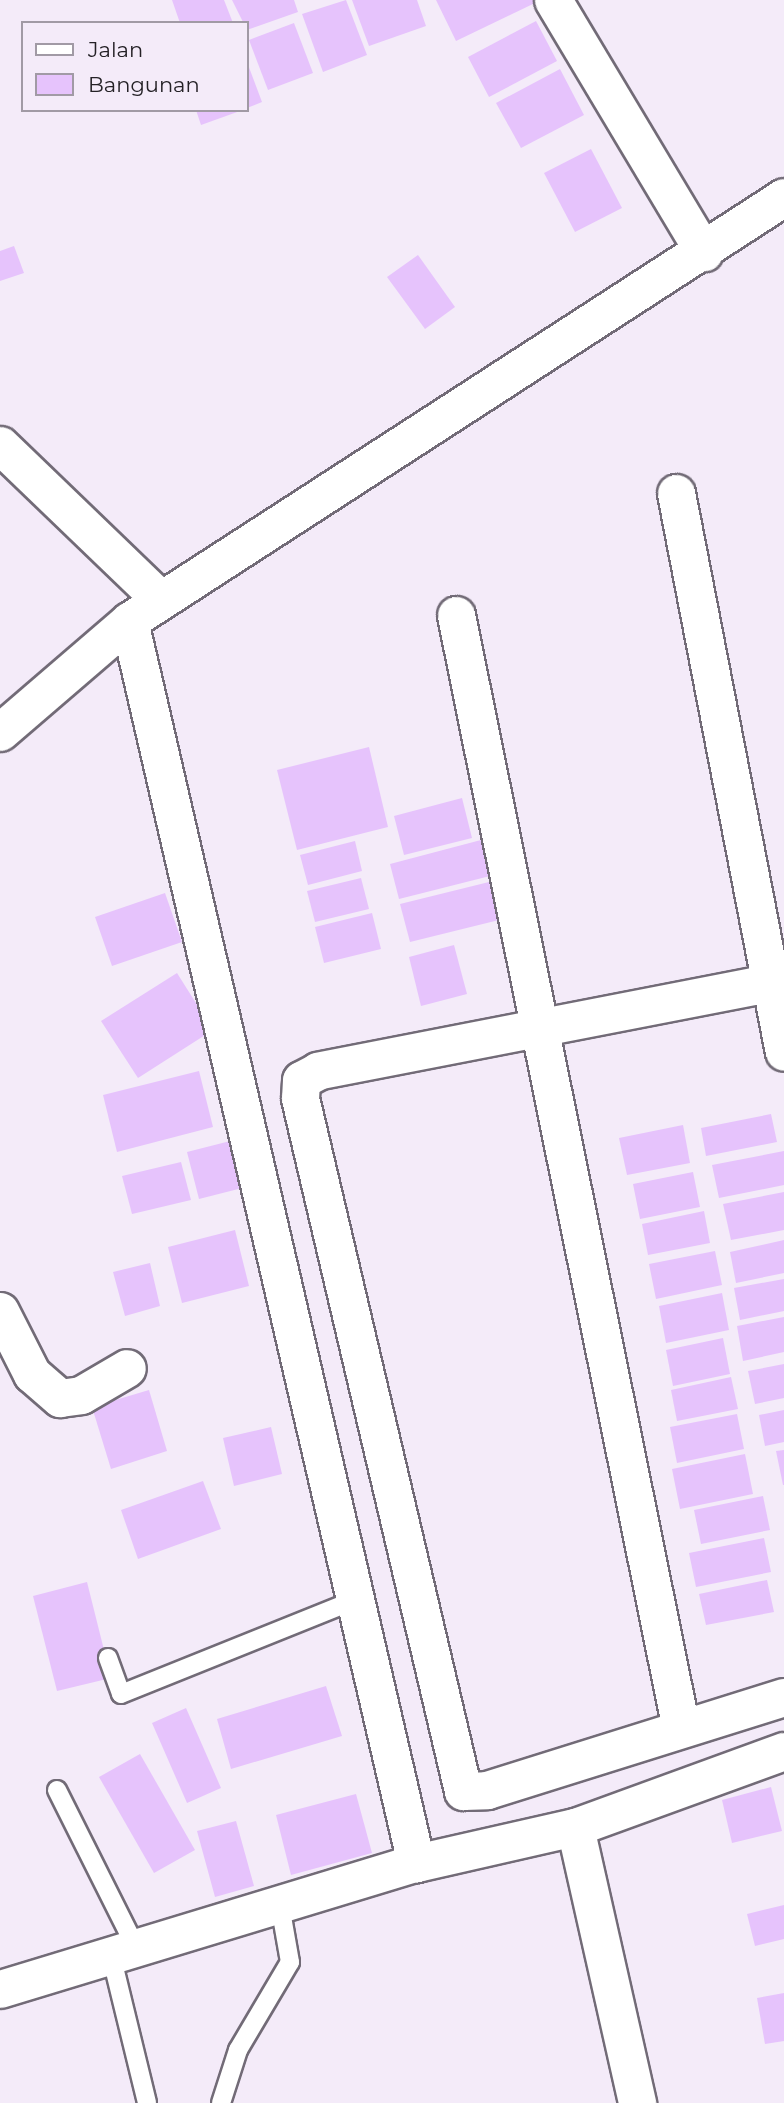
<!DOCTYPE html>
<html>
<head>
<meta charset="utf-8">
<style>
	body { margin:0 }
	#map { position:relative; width:784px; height:2103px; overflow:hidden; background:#f4ebf9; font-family:Montserrat,sans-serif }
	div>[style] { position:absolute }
	.building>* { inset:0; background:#e6c3fc }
	.roads { filter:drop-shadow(2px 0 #726b77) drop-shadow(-2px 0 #726b77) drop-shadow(0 2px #726b77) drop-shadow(0 -2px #726b77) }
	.lane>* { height:18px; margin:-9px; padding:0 9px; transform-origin:9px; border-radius:9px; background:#fff }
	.street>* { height:37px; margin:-18.5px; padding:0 18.5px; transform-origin:18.5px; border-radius:18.5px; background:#fff }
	span { translate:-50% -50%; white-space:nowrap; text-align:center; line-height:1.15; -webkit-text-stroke:6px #f4ebf9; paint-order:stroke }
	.legend { position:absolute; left:21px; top:21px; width:228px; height:91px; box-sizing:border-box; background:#f4ebf9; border:2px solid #a19aa5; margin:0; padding:9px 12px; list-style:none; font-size:21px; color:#242126 }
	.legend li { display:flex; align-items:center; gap:14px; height:35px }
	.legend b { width:35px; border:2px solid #a19aa5 }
</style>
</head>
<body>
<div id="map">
	<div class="building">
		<div style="clip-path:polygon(172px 0,224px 0,233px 23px,180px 23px)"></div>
		<div style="clip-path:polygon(232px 0,294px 0,298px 12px,247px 30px)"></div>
		<div style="clip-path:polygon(346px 0,367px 55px,323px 72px,302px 14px)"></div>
		<div style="clip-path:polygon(352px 0,417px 0,426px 26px,369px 46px)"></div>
		<div style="clip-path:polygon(436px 0,533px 0,535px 3px,456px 41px)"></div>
		<div style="clip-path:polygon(536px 21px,557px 61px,489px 97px,468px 57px)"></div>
		<div style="clip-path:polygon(294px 23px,313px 73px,268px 90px,249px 40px)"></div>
		<div style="clip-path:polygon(247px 62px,262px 102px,247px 108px)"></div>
		<div style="clip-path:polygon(560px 69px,584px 115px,521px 148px,496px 103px)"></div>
		<div style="clip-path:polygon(196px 110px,240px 110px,240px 111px,201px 125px)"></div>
		<div style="clip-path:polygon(591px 149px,622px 208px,575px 232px,544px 173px)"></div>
		<div style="clip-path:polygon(14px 246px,24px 273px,0 281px,0 251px)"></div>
		<div style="clip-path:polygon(418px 255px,455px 307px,425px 329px,387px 277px)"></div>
		<div style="clip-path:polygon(369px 747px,388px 827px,297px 850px,277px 770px)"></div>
		<div style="clip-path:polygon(462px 798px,472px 838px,404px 855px,394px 816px)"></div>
		<div style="clip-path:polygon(481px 840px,490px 876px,399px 899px,390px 864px)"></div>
		<div style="clip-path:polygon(355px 841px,362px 871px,308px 885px,300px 855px)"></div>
		<div style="clip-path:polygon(361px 878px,369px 909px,315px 922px,307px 891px)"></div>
		<div style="clip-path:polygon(489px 882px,499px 920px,410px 942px,400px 904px)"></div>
		<div style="clip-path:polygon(165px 893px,182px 942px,112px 966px,95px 917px)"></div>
		<div style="clip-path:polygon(372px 913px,381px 949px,324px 963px,315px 927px)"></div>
		<div style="clip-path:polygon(454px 945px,467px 994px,421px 1006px,409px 957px)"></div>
		<div style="clip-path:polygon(177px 973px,213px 1030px,138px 1078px,101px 1021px)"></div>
		<div style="clip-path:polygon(199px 1071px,213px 1127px,117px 1152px,103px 1095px)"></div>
		<div style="clip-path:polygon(771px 1114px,777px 1142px,706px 1156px,701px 1128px)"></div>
		<div style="clip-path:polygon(683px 1125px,690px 1163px,627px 1175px,619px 1138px)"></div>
		<div style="clip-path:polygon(242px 1138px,254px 1185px,199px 1199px,187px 1152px)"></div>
		<div style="clip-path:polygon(784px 1151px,784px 1185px,719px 1198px,712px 1165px)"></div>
		<div style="clip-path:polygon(181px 1162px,191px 1200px,132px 1214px,122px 1176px)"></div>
		<div style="clip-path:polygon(693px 1172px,700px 1207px,640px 1219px,633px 1184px)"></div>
		<div style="clip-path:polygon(784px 1192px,784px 1230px,731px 1240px,723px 1204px)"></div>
		<div style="clip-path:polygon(704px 1211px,710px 1243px,648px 1255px,642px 1224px)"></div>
		<div style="clip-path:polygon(235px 1230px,249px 1286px,182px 1303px,168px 1247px)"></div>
		<div style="clip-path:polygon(784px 1240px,784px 1273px,736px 1283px,730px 1252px)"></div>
		<div style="clip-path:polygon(715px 1251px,722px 1285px,656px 1299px,649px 1264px)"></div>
		<div style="clip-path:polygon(150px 1263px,160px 1306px,125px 1316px,113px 1272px)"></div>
		<div style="clip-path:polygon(784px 1279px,784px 1311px,740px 1320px,734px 1288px)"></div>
		<div style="clip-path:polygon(722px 1293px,729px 1330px,666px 1343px,659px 1306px)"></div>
		<div style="clip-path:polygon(784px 1317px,784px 1352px,743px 1361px,737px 1326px)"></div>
		<div style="clip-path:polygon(723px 1338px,730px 1374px,673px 1386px,666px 1350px)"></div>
		<div style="clip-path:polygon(784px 1364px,784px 1398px,755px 1404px,748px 1371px)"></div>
		<div style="clip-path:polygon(731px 1377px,738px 1409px,677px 1421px,671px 1390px)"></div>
		<div style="clip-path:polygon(149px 1390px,167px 1451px,111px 1469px,92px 1407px)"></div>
		<div style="clip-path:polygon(784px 1410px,784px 1442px,765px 1446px,759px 1415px)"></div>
		<div style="clip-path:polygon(737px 1414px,744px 1449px,677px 1463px,670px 1427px)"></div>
		<div style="clip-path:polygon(271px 1427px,282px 1474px,234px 1486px,223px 1438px)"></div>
		<div style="clip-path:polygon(784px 1450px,784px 1485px,783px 1485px,776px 1451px)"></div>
		<div style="clip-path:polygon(745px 1454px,753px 1494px,680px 1509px,672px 1469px)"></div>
		<div style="clip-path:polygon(203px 1481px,221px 1529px,138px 1559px,121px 1510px)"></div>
		<div style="clip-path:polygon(763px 1496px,770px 1530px,701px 1544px,694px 1510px)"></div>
		<div style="clip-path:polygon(764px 1538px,771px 1572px,696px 1587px,689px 1553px)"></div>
		<div style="clip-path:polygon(767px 1580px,774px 1612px,706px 1625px,699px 1594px)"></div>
		<div style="clip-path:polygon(87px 1582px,111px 1678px,57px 1691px,33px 1596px)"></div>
		<div style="clip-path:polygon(326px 1686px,342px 1736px,231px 1769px,217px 1719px)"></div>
		<div style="clip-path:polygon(186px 1708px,221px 1788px,187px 1803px,152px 1723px)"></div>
		<div style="clip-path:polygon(140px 1754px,195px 1850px,154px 1873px,99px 1777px)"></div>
		<div style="clip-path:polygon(771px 1787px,782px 1831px,732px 1843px,722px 1800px)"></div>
		<div style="clip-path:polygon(356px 1794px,372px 1853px,291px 1875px,276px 1815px)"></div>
		<div style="clip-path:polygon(236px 1821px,254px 1886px,215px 1897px,197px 1831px)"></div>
		<div style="clip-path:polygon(784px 1905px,784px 1939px,755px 1946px,747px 1914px)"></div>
		<div style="clip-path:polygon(784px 1993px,784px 2041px,765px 2044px,757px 1998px)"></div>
	</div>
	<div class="roads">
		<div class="lane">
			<div style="left:108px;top:1658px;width:38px;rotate:70deg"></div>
			<div style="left:121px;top:1694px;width:254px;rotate:-21.9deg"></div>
			<div style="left:57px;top:1790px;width:179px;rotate:63.4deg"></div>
			<div style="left:112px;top:1959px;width:148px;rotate:76.3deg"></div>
			<div style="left:221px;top:2103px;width:56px;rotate:-72.2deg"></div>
			<div style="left:238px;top:2050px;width:102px;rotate:-59.4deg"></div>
			<div style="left:290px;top:1962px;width:58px;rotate:-100deg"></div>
		</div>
		<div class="street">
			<div style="left:553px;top:0;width:294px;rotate:59.1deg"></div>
			<div style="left:0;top:445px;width:223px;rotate:43.9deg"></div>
			<div style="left:676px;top:493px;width:569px;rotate:79.07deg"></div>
			<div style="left:456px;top:615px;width:1136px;rotate:78.58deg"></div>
			<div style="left:129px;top:621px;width:1275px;rotate:76.99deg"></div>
			<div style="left:0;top:732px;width:170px;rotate:-40.7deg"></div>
			<div style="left:129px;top:621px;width:780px;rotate:-32.92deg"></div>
			<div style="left:784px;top:980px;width:475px;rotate:169deg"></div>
			<div style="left:318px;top:1071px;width:19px;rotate:152deg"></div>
			<div style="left:301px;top:1080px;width:18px;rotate:93deg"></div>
			<div style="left:300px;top:1098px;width:712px;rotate:76.76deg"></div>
			<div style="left:463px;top:1791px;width:24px;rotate:-2deg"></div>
			<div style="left:487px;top:1790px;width:311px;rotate:-17.4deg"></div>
			<div style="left:0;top:1311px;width:71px;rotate:63.1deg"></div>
			<div style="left:32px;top:1374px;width:37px;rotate:41deg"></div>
			<div style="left:60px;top:1398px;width:21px;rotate:-8deg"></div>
			<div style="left:81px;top:1395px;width:53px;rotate:-30.4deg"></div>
			<div style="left:575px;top:1827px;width:283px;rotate:77.3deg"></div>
			<div style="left:0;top:1989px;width:435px;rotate:-16.9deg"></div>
			<div style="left:416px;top:1863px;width:163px;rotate:-12.8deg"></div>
			<div style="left:575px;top:1827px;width:222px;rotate:-20deg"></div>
		</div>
	</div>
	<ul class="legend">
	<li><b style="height:9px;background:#fff"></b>Jalan</li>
	<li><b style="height:19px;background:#e6c3fc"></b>Bangunan</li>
	</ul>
</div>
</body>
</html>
